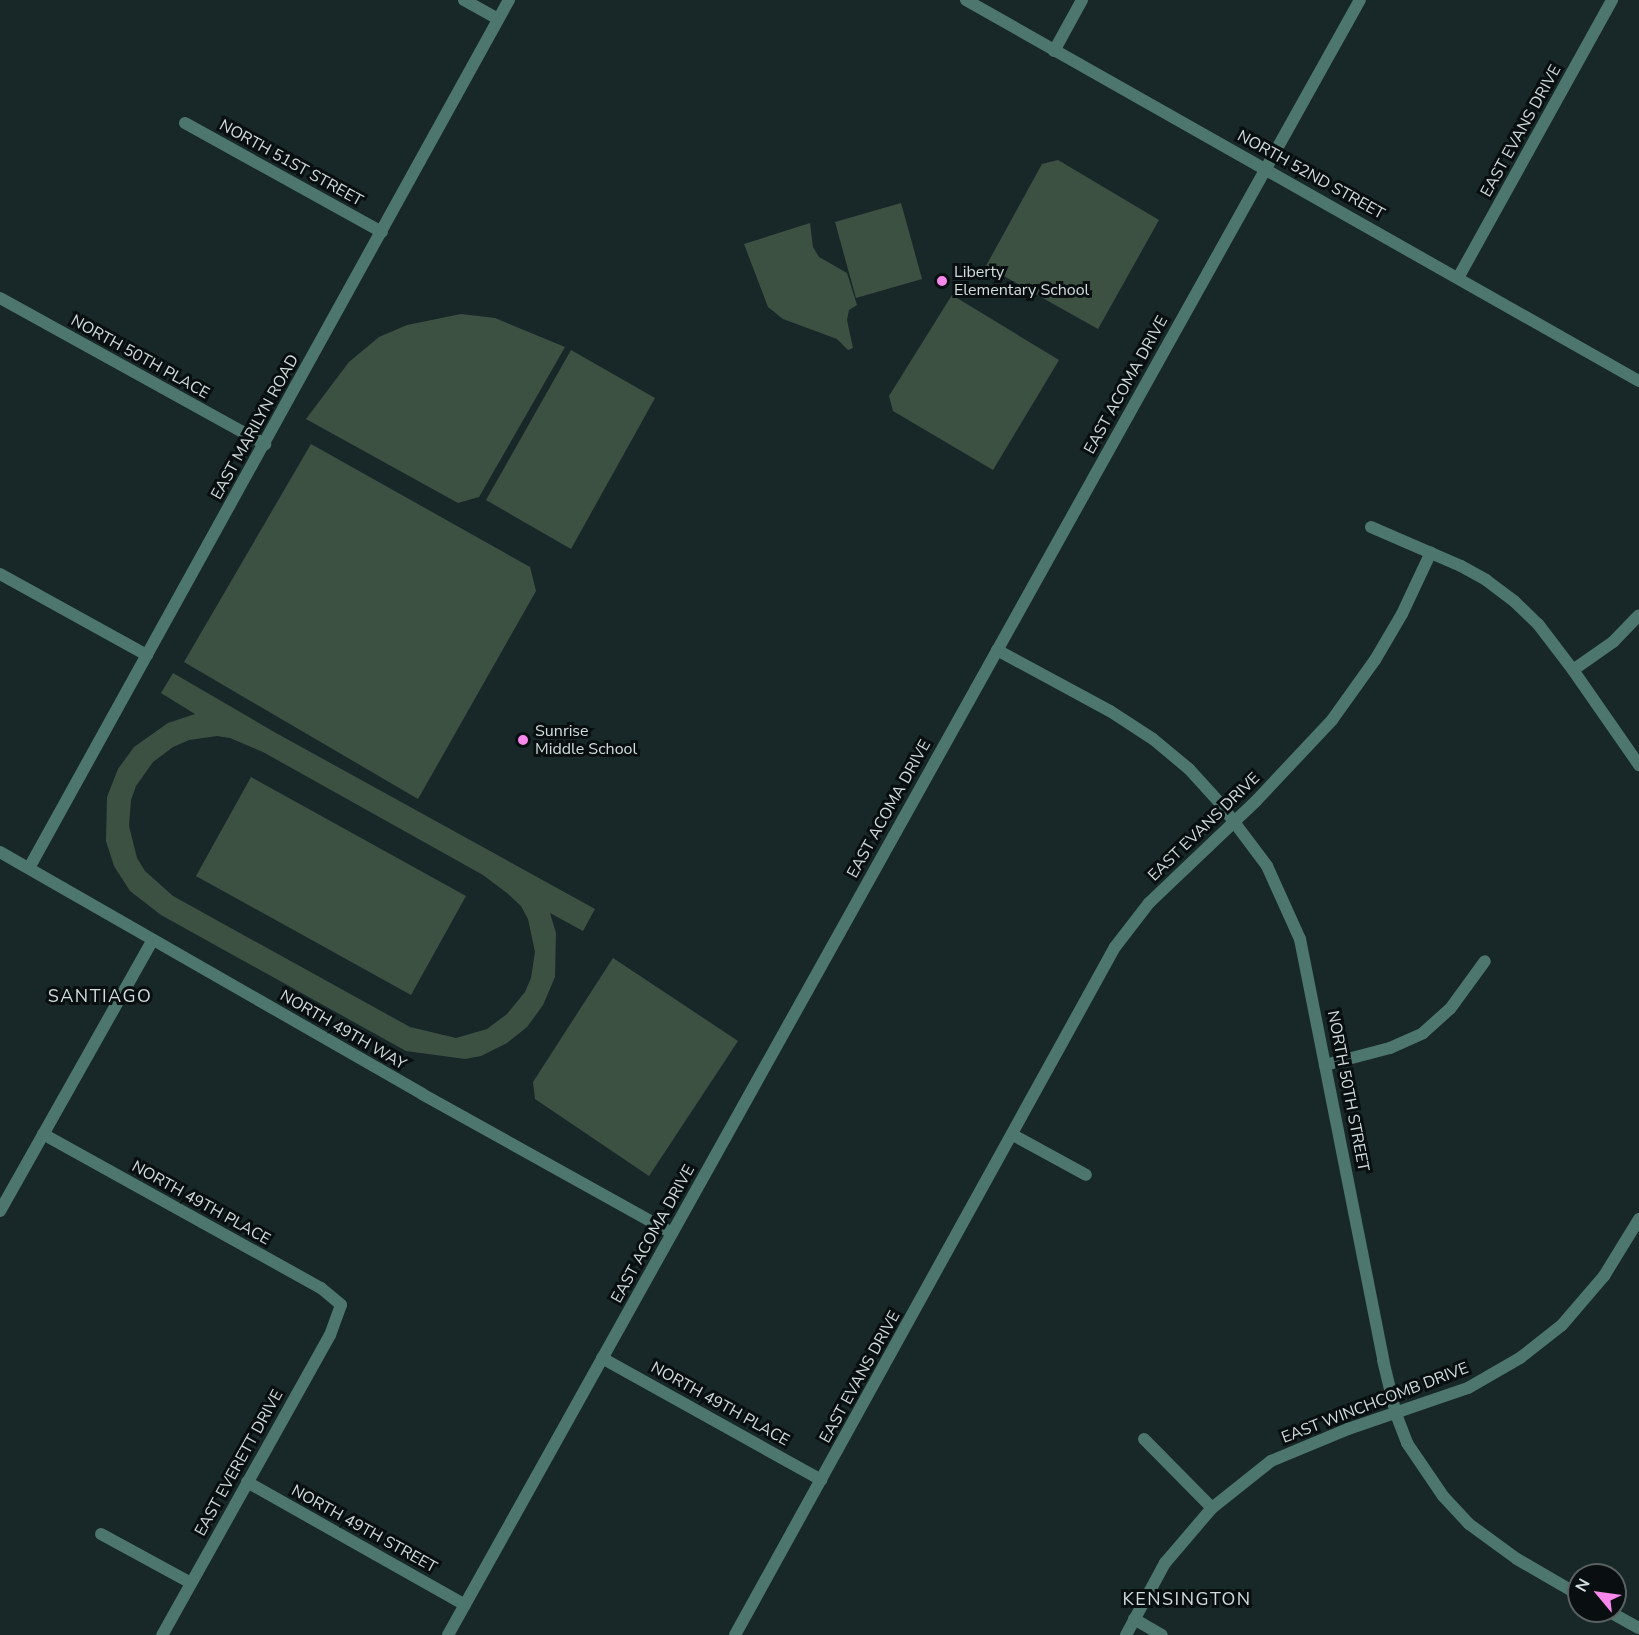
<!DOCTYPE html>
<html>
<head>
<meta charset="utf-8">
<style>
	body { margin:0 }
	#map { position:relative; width:1639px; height:1635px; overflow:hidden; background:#182829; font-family:"Nunito Sans",sans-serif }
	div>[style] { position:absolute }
	.green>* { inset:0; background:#3d5143 }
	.minor>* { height:12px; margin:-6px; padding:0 6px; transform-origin:6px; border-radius:6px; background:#4d776e }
	.tertiary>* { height:12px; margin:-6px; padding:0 6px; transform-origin:6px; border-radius:6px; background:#4d776e }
	.dots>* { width:16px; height:16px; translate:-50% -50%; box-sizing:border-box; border:3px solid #090f10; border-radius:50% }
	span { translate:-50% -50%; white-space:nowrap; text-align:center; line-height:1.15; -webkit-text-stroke:6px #090f10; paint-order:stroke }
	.street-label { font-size:16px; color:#d3ddde }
	.poi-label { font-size:16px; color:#d3ddde }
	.left { translate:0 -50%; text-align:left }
	.neighbourhood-label { font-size:18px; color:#d3ddde; letter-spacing:1.5px }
	.north { position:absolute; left:1567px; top:1563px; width:60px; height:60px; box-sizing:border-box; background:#090f10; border:2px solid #5a6162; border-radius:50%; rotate:299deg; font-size:16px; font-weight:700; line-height:24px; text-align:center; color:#d3ddde }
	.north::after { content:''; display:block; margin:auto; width:21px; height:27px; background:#f888eb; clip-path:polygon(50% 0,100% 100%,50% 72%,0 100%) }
</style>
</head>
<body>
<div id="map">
	<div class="green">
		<div style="clip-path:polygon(1058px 160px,1159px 220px,1098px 329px,986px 266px,1042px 164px)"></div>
		<div style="clip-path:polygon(901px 203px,922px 279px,856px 298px,835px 222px)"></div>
		<div style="clip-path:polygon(810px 223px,813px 247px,819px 257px,847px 273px,857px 305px,849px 310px,847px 320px,853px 348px,848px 350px,837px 339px,783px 319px,768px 307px,744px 244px)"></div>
		<div style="clip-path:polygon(952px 295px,1059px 360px,993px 470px,893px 411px,889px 396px)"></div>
		<div style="clip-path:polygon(461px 314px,495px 318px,565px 347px,479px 497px,458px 503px,306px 419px,349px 362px,379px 337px,407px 325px)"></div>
		<div style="clip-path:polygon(571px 350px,655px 398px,571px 549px,486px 500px)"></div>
		<div style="clip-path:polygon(311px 444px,530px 567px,536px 591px,418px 799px,184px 662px)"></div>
		<div style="clip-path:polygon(evenodd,173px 673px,276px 733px,595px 909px,583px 931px,550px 913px,556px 933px,555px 977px,543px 1005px,527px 1027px,507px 1043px,481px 1056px,465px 1059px,406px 1051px,161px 915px,130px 891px,114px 866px,106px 841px,107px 797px,118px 769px,134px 747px,168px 723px,195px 714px,161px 693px,173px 673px,217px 736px,230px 738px,263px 752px,483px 875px,507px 893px,521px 906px,528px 919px,535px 952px,531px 978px,525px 992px,507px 1014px,487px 1029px,456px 1038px,410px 1027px,173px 896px,145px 871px,137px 858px,129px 826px,131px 800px,136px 786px,153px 762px,173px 747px,189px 740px,217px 736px)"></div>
		<div style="clip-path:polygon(251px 777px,466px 896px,411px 995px,196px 876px)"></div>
		<div style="clip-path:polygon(613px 958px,738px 1041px,649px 1176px,535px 1099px,533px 1082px)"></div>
	</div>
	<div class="minor">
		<div style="left:464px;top:0;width:39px;rotate:29deg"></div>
		<div style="left:1054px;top:51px;width:58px;rotate:-61.2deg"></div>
		<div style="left:185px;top:123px;width:225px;rotate:29deg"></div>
		<div style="left:1458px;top:278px;width:318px;rotate:-61deg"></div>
		<div style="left:0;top:298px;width:303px;rotate:28.9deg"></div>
		<div style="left:1371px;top:527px;width:98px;rotate:23.4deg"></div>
		<div style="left:1461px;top:566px;width:29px;rotate:29deg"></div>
		<div style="left:1486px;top:580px;width:36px;rotate:37deg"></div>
		<div style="left:1515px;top:602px;width:32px;rotate:44deg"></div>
		<div style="left:1538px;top:624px;width:58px;rotate:52.7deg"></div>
		<div style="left:1573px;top:670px;width:116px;rotate:55.2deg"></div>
		<div style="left:0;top:574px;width:168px;rotate:28.9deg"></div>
		<div style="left:997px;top:650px;width:128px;rotate:28.4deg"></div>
		<div style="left:1110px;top:711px;width:51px;rotate:33.1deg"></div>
		<div style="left:1153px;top:739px;width:47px;rotate:39.8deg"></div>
		<div style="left:1189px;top:769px;width:45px;rotate:47.7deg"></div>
		<div style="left:1219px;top:802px;width:80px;rotate:53.1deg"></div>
		<div style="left:1267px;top:866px;width:80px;rotate:65.7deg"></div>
		<div style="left:1300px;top:939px;width:429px;rotate:78.8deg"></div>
		<div style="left:1383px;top:1360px;width:56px;rotate:76.5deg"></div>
		<div style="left:1396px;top:1414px;width:31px;rotate:69deg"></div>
		<div style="left:1407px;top:1443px;width:64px;rotate:55.8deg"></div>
		<div style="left:1443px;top:1496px;width:38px;rotate:47deg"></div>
		<div style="left:1469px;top:1524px;width:59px;rotate:36.1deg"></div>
		<div style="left:1517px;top:1559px;width:72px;rotate:30.1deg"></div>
		<div style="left:1573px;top:670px;width:49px;rotate:-35deg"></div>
		<div style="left:1613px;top:642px;width:37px;rotate:-46deg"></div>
		<div style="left:0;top:852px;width:486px;rotate:29.8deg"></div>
		<div style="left:422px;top:1094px;width:286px;rotate:29.1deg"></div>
		<div style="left:29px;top:868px;width:992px;rotate:-61.06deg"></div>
		<div style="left:1325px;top:1065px;width:67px;rotate:-14.7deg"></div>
		<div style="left:1390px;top:1048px;width:36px;rotate:-24deg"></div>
		<div style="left:1423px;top:1033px;width:36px;rotate:-42deg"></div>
		<div style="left:1450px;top:1009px;width:59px;rotate:-53.9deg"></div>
		<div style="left:43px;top:1134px;width:318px;rotate:29deg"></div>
		<div style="left:321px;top:1288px;width:26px;rotate:40deg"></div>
		<div style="left:341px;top:1305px;width:32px;rotate:110deg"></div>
		<div style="left:330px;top:1335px;width:344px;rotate:119.2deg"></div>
		<div style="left:1013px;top:1135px;width:83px;rotate:28.7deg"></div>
		<div style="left:0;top:1211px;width:311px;rotate:-60.6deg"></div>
		<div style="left:602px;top:1358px;width:251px;rotate:29.1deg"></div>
		<div style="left:1144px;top:1439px;width:97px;rotate:45.4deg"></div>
		<div style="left:247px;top:1482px;width:250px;rotate:29.4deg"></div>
		<div style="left:101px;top:1534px;width:102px;rotate:28.6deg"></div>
		<div style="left:1608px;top:1611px;width:35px;rotate:29deg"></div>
		<div style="left:1134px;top:1619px;width:32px;rotate:30deg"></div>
		<div style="left:735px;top:1635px;width:786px;rotate:-61.09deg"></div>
		<div style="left:1115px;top:947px;width:56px;rotate:-52.3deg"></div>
		<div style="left:1149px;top:903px;width:148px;rotate:-43.6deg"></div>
		<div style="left:1256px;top:801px;width:111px;rotate:-46.8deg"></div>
		<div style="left:1332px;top:720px;width:74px;rotate:-54.4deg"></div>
		<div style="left:1375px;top:660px;width:53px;rotate:-59.6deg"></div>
		<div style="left:1402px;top:614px;width:68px;rotate:-64.9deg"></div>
		<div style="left:1126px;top:1635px;width:82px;rotate:-61.6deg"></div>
		<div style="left:1165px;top:1563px;width:72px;rotate:-49.5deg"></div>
		<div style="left:1212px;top:1508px;width:75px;rotate:-38.5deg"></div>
		<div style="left:1271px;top:1461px;width:83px;rotate:-22.6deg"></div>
		<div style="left:1348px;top:1429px;width:127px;rotate:-18.9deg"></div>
		<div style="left:1468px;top:1388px;width:60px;rotate:-30deg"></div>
		<div style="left:1520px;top:1358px;width:53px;rotate:-38.2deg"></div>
		<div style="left:1562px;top:1325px;width:65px;rotate:-49.4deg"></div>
		<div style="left:1604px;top:1276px;width:67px;rotate:-58.4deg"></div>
	</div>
	<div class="tertiary">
		<div style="left:966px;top:0;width:773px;rotate:29.52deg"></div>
		<div style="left:448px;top:1635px;width:1872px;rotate:-60.85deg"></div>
	</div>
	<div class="dots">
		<div style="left:942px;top:281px;background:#f888eb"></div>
		<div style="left:523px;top:740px;background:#f888eb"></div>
	</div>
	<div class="street-label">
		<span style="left:1521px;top:131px;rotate:-61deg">EAST EVANS DRIVE</span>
		<span style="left:291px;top:163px;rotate:29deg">NORTH 51ST STREET</span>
		<span style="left:1311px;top:175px;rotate:29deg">NORTH 52ND STREET</span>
		<span style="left:140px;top:357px;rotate:29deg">NORTH 50TH PLACE</span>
		<span style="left:1126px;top:385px;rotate:-61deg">EAST ACOMA DRIVE</span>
		<span style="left:255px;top:427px;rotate:-61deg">EAST MARILYN ROAD</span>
		<span style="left:889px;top:809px;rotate:-61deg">EAST ACOMA DRIVE</span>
		<span style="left:1204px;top:827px;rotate:-44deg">EAST EVANS DRIVE</span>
		<span style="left:343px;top:1030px;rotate:30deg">NORTH 49TH WAY</span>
		<span style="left:1348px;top:1091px;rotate:79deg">NORTH 50TH STREET</span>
		<span style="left:201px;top:1203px;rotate:29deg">NORTH 49TH PLACE</span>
		<span style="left:653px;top:1234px;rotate:-61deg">EAST ACOMA DRIVE</span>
		<span style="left:860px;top:1377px;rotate:-61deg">EAST EVANS DRIVE</span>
		<span style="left:1375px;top:1403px;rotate:-21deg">EAST WINCHCOMB DRIVE</span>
		<span style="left:720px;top:1404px;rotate:29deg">NORTH 49TH PLACE</span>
		<span style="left:239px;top:1463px;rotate:-61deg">EAST EVERETT DRIVE</span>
		<span style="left:364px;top:1529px;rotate:29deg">NORTH 49TH STREET</span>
	</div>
	<div class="poi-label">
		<span class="left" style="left:954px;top:281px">Liberty<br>Elementary School</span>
		<span class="left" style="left:535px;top:740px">Sunrise<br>Middle School</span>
	</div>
	<div class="neighbourhood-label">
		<span style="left:100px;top:996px">SANTIAGO</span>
		<span style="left:1187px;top:1599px">KENSINGTON</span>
	</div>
	<div class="north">N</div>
</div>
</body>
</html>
